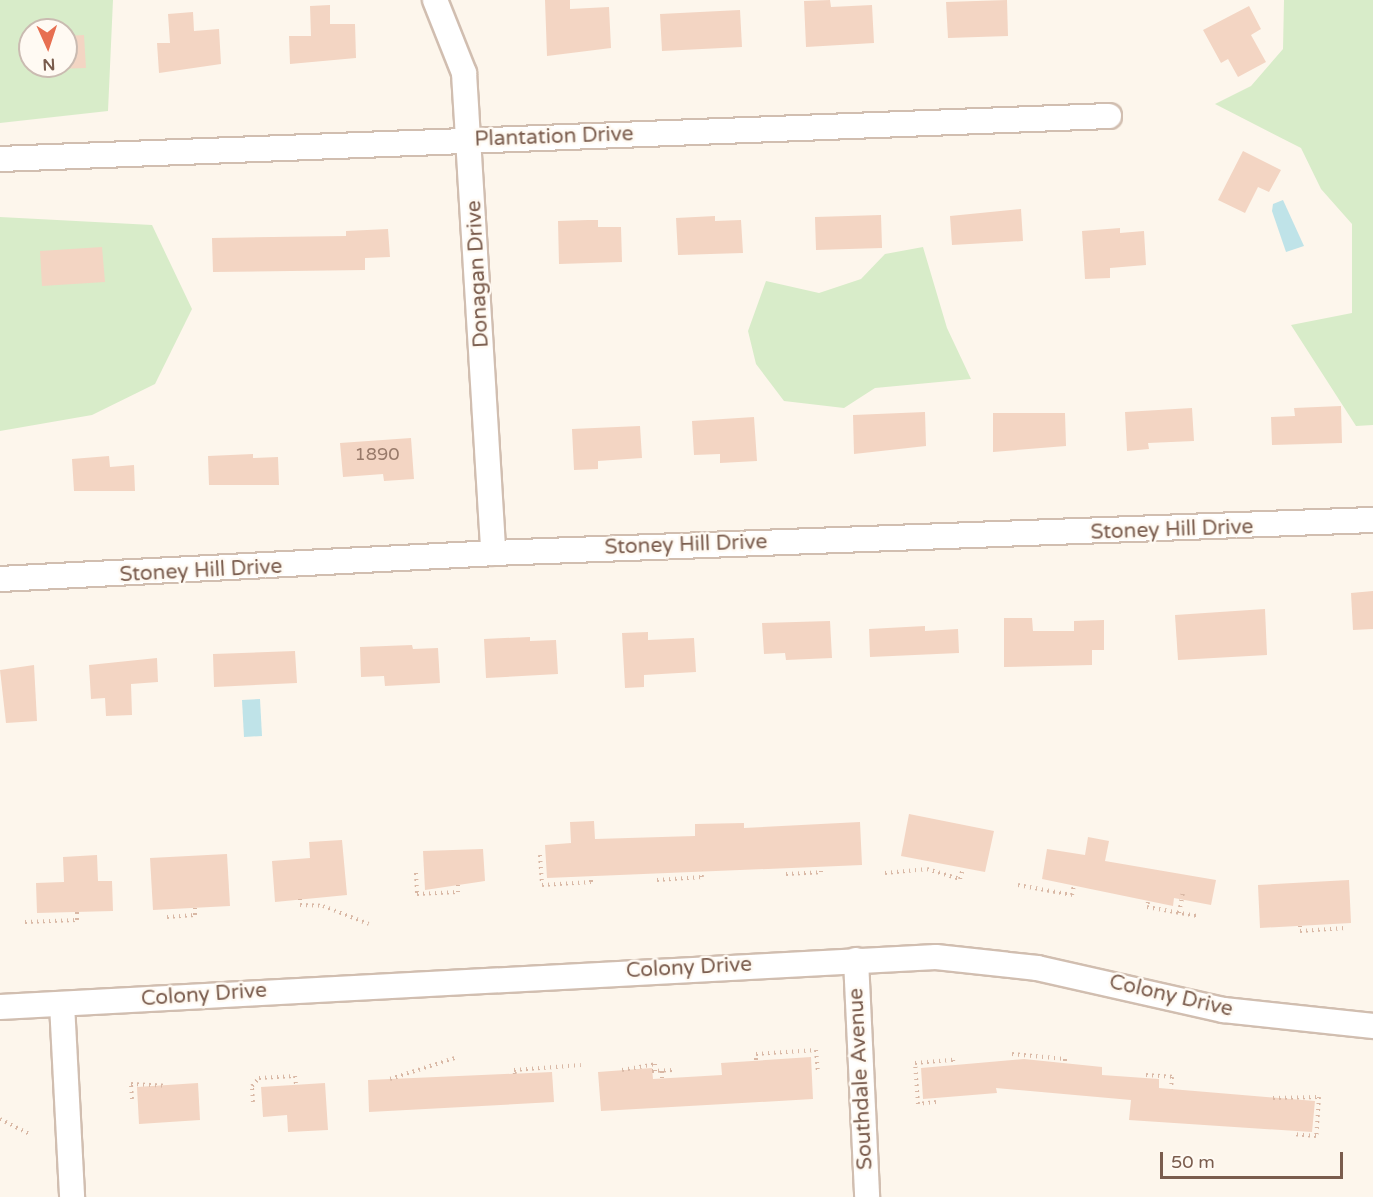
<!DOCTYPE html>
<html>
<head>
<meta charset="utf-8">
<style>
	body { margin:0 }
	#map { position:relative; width:1373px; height:1197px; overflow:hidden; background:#fdf6ec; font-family:"Varela Round",sans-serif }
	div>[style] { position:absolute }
	.green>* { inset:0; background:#d8ecc9 }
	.water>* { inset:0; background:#bfe3e8 }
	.building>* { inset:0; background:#f3d5c3 }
	.path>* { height:4px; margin-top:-2px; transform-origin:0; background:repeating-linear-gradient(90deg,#d9b8a5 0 1.5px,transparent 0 6px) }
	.roads { filter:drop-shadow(2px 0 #d1beb0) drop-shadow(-2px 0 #d1beb0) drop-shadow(0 2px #d1beb0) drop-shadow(0 -2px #d1beb0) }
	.minor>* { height:24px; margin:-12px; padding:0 12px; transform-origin:12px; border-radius:12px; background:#fff }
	span { translate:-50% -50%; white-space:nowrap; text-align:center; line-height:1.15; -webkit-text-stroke:5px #fffaf3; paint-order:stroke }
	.number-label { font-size:18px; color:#987a6a }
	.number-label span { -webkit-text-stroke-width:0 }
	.street-label { font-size:21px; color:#7a5c4d }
	.north { position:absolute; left:18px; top:18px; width:60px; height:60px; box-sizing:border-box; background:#fffaf3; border:2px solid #cabbb1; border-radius:50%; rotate:177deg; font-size:16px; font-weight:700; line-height:24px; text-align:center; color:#7a5c4d }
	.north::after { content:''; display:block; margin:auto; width:21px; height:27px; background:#e76f51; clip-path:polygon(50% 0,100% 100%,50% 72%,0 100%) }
	.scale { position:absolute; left:1160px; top:1152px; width:183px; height:27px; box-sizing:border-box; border:3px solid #7a5c4d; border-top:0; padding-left:8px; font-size:18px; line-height:21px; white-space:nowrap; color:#7a5c4d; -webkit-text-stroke:4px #fffaf3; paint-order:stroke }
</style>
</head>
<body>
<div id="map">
	<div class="green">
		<div style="clip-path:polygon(evenodd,0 0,113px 0,108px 111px,0 123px,0 0,30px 30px,66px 30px,66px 66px,30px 66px,30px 30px)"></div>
		<div style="clip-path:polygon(1284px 0,1373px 0,1373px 425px,1356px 426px,1291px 325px,1352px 313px,1352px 224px,1321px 189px,1301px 148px,1215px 104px,1251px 86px,1283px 49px)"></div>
		<div style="clip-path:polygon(0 217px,152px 225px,192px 309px,155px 384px,92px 415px,0 431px)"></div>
		<div style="clip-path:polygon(923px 247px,947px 328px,971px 379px,875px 388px,844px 408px,784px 401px,756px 364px,748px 331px,766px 281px,819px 293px,861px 279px,885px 254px)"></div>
	</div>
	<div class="water">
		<div style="clip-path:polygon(1283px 200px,1304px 246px,1286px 252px,1272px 211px,1273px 204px)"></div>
		<div style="clip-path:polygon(260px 699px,262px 736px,244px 737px,242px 700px)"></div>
	</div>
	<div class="building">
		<div style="clip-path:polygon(545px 0,570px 0,570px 9px,609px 7px,611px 48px,547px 56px)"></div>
		<div style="clip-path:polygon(830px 0,831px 7px,872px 5px,874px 43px,806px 47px,804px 1px)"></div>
		<div style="clip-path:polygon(1007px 0,1008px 36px,948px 38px,946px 2px)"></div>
		<div style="clip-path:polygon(330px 5px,330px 24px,355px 24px,356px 58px,290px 64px,289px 36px,311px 36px,310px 6px)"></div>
		<div style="clip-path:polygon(1249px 6px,1261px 29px,1251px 35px,1266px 62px,1238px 77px,1228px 59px,1221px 63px,1203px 30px)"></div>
		<div style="clip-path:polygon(740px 10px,742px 47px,662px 51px,660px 14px)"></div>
		<div style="clip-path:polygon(193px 12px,194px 31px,219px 29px,221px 64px,159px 73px,157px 43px,170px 43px,168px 14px)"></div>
		<div style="clip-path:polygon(84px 35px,86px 68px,28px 70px,26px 38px,30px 66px,66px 66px,66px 36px)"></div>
		<div style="clip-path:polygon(1243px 151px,1281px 170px,1269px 192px,1258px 187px,1245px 213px,1218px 200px)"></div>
		<div style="clip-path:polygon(1021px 209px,1023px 241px,952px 245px,950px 216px)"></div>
		<div style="clip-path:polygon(881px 215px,882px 248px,816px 250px,815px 217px)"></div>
		<div style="clip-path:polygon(715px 216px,715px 221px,741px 220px,743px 253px,678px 255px,676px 218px)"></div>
		<div style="clip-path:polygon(588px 220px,598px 220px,598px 227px,621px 227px,622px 262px,559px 264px,558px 221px)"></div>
		<div style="clip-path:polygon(1120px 228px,1120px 233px,1144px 231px,1146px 265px,1110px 268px,1110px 278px,1085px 279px,1082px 231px)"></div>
		<div style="clip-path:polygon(388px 229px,390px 257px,365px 258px,365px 270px,213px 272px,212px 238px,346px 236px,346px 231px)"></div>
		<div style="clip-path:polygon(102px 247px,105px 282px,42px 286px,40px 251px)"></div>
		<div style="clip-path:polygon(1341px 406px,1342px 443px,1272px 445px,1271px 417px,1295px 416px,1294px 408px)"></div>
		<div style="clip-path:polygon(1192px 408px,1194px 441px,1148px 443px,1149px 449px,1127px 451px,1125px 412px)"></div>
		<div style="clip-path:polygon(925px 412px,926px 446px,854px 454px,853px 415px)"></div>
		<div style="clip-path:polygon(993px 413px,1065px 413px,1066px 446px,993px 452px)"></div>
		<div style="clip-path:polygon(754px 417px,757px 461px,720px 463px,720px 454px,694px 455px,692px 421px)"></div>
		<div style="clip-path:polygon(640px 426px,642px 458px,598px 461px,598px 469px,574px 470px,572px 429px)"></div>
		<div style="clip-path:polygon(411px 438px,414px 479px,384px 481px,383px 474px,343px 477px,340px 443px)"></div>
		<div style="clip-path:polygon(253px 454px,253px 458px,278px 457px,279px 485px,209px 485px,208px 456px)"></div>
		<div style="clip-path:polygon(109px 456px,110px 467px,134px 465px,135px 491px,74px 491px,72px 459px)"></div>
		<div style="clip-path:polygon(1373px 591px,1373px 629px,1353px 630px,1351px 593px)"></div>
		<div style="clip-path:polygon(1265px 609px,1267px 655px,1178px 660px,1175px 615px)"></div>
		<div style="clip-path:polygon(1004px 618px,1032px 618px,1033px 631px,1074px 631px,1074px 621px,1104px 620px,1104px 650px,1092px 650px,1092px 665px,1004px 667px)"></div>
		<div style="clip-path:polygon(830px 621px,832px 658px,786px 660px,785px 653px,764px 654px,762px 623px)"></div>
		<div style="clip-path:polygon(925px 626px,925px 631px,958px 629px,959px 653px,870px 657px,869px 629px)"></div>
		<div style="clip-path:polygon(648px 632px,648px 640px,694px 638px,696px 672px,644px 675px,644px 687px,625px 688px,622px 633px)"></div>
		<div style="clip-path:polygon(530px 637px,530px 641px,556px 640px,558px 674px,486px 678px,484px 639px)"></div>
		<div style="clip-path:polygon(412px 645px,413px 649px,438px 648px,440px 683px,385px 686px,384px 676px,361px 677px,360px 647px)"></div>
		<div style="clip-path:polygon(295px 651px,297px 683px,214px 687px,213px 654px)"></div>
		<div style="clip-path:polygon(157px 658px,158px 682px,131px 684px,132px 715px,106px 716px,105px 698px,91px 699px,89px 665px)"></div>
		<div style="clip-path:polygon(34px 665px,37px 721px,6px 723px,0 670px)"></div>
		<div style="clip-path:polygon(909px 814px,994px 831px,985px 872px,901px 856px)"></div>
		<div style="clip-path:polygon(594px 821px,595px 839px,695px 836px,695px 824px,744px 823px,744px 828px,860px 822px,862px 865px,547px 878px,545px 845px,571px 843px,570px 822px)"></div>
		<div style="clip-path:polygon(1088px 837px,1109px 841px,1105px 861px,1216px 880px,1211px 905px,1174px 898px,1173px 906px,1042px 879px,1047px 849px,1085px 855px)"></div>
		<div style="clip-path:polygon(342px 840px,347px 895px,275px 902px,272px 861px,310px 858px,309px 842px)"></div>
		<div style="clip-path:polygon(483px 849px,485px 881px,425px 890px,423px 851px)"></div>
		<div style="clip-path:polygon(227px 854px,230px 906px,153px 910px,150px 858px)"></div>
		<div style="clip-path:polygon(97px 855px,98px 881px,112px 881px,113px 911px,37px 913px,36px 883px,64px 882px,63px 857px)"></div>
		<div style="clip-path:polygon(1349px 880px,1351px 923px,1260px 928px,1258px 885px)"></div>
		<div style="clip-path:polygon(811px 1057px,813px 1099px,601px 1111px,598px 1072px,652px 1068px,653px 1079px,722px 1075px,721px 1063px)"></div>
		<div style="clip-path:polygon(1024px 1059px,1102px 1067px,1102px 1075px,1159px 1079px,1159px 1088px,1315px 1101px,1312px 1132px,1129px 1120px,1131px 1100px,996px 1088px,997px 1093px,923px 1099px,921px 1068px)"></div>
		<div style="clip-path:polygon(552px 1072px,554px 1102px,369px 1112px,368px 1080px)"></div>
		<div style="clip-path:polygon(198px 1083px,200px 1120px,139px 1124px,137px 1087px)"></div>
		<div style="clip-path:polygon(325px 1083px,328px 1130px,288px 1132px,287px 1115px,263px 1117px,261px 1087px)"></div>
	</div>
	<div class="path">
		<div style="left:540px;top:855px;width:30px;rotate:86deg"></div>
		<div style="left:542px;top:885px;width:49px;rotate:-3.5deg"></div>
		<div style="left:591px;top:882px;width:6px;rotate:-90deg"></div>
		<div style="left:416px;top:873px;width:21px;rotate:87deg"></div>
		<div style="left:417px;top:894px;width:41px;rotate:-2.8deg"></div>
		<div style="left:458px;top:892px;width:10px;rotate:-90deg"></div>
		<div style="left:885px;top:873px;width:42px;rotate:-5.4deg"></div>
		<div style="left:927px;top:869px;width:34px;rotate:17deg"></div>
		<div style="left:960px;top:879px;width:11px;rotate:-75deg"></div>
		<div style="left:786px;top:874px;width:35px;rotate:-3deg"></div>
		<div style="left:821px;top:872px;width:5px;rotate:-90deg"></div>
		<div style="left:657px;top:880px;width:45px;rotate:-3.8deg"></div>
		<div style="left:702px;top:877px;width:6px;rotate:-99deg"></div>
		<div style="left:1018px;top:885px;width:55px;rotate:10.5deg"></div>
		<div style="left:1072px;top:895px;width:10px;rotate:-79deg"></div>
		<div style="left:300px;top:899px;width:6px;rotate:90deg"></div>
		<div style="left:300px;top:905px;width:23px;rotate:2deg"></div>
		<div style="left:323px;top:906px;width:49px;rotate:21.4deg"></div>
		<div style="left:1148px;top:902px;width:5px;rotate:101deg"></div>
		<div style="left:1147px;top:907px;width:51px;rotate:10.2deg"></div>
		<div style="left:1179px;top:913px;width:21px;rotate:-79deg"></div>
		<div style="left:167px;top:917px;width:28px;rotate:-4deg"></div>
		<div style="left:195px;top:915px;width:7px;rotate:-90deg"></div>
		<div style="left:25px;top:922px;width:52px;rotate:-2.2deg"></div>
		<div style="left:77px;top:920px;width:8px;rotate:-90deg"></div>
		<div style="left:1300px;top:926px;width:5px;rotate:90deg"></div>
		<div style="left:1300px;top:931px;width:45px;rotate:-3.8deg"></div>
		<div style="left:1012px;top:1054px;width:53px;rotate:5.4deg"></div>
		<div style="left:1065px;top:1059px;width:4px;rotate:90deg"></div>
		<div style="left:756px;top:1060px;width:6px;rotate:-90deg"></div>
		<div style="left:756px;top:1054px;width:60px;rotate:-3.8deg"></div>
		<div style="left:816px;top:1050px;width:24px;rotate:85deg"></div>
		<div style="left:622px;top:1070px;width:34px;rotate:-10deg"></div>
		<div style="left:655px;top:1064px;width:7px;rotate:90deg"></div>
		<div style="left:652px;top:1071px;width:21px;rotate:-3deg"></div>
		<div style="left:662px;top:1071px;width:7px;rotate:90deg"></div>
		<div style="left:515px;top:1074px;width:4px;rotate:-104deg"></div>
		<div style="left:514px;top:1070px;width:67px;rotate:-4.3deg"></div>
		<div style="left:1146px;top:1075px;width:26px;rotate:4deg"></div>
		<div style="left:1172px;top:1077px;width:12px;rotate:95deg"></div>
		<div style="left:390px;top:1079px;width:71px;rotate:-17.9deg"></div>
		<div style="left:1273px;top:1098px;width:46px;rotate:-1.2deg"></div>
		<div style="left:1319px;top:1097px;width:39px;rotate:94deg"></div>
		<div style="left:1316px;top:1136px;width:24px;rotate:-175deg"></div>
		<div style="left:132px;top:1099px;width:15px;rotate:-94deg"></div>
		<div style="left:131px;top:1084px;width:35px;rotate:3deg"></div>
		<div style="left:253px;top:1102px;width:16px;rotate:-94deg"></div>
		<div style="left:252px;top:1086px;width:11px;rotate:-49deg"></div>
		<div style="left:259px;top:1078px;width:36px;rotate:-3deg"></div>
		<div style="left:295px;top:1076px;width:8px;rotate:83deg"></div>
		<div style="left:936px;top:1102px;width:18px;rotate:174deg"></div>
		<div style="left:918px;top:1104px;width:41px;rotate:-94.2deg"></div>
		<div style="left:915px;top:1063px;width:38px;rotate:-5deg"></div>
		<div style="left:953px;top:1060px;width:5px;rotate:79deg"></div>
		<div style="left:0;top:1119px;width:34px;rotate:27deg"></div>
	</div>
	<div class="roads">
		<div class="minor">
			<div style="left:435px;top:0;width:79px;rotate:68.3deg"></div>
			<div style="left:464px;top:73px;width:481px;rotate:86.5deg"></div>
			<div style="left:0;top:159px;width:1110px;rotate:-2.22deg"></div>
			<div style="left:0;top:579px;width:494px;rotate:-3deg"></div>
			<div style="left:493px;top:553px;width:881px;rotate:-2.15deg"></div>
			<div style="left:856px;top:960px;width:237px;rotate:87.3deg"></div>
			<div style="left:62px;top:1004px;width:193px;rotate:87deg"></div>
			<div style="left:0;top:1007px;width:937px;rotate:-3.06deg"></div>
			<div style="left:936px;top:957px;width:102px;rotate:6.2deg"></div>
			<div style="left:1037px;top:968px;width:192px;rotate:12.7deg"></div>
			<div style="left:1224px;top:1010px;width:150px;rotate:6.1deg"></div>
		</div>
	</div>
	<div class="number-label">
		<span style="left:377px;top:454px">1890</span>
	</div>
	<div class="street-label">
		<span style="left:554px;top:137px;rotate:-2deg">Plantation Drive</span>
		<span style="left:478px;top:274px;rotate:-93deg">Donagan Drive</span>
		<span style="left:1172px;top:530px;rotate:-2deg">Stoney Hill Drive</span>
		<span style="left:686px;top:545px;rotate:-2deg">Stoney Hill Drive</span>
		<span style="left:201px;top:571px;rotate:-3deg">Stoney Hill Drive</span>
		<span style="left:689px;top:968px;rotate:-3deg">Colony Drive</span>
		<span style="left:204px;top:995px;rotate:-4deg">Colony Drive</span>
		<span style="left:1171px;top:996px;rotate:13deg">Colony Drive</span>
		<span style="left:861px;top:1079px;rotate:-93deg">Southdale Avenue</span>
	</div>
	<div class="north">N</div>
	<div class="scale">50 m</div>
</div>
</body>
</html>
